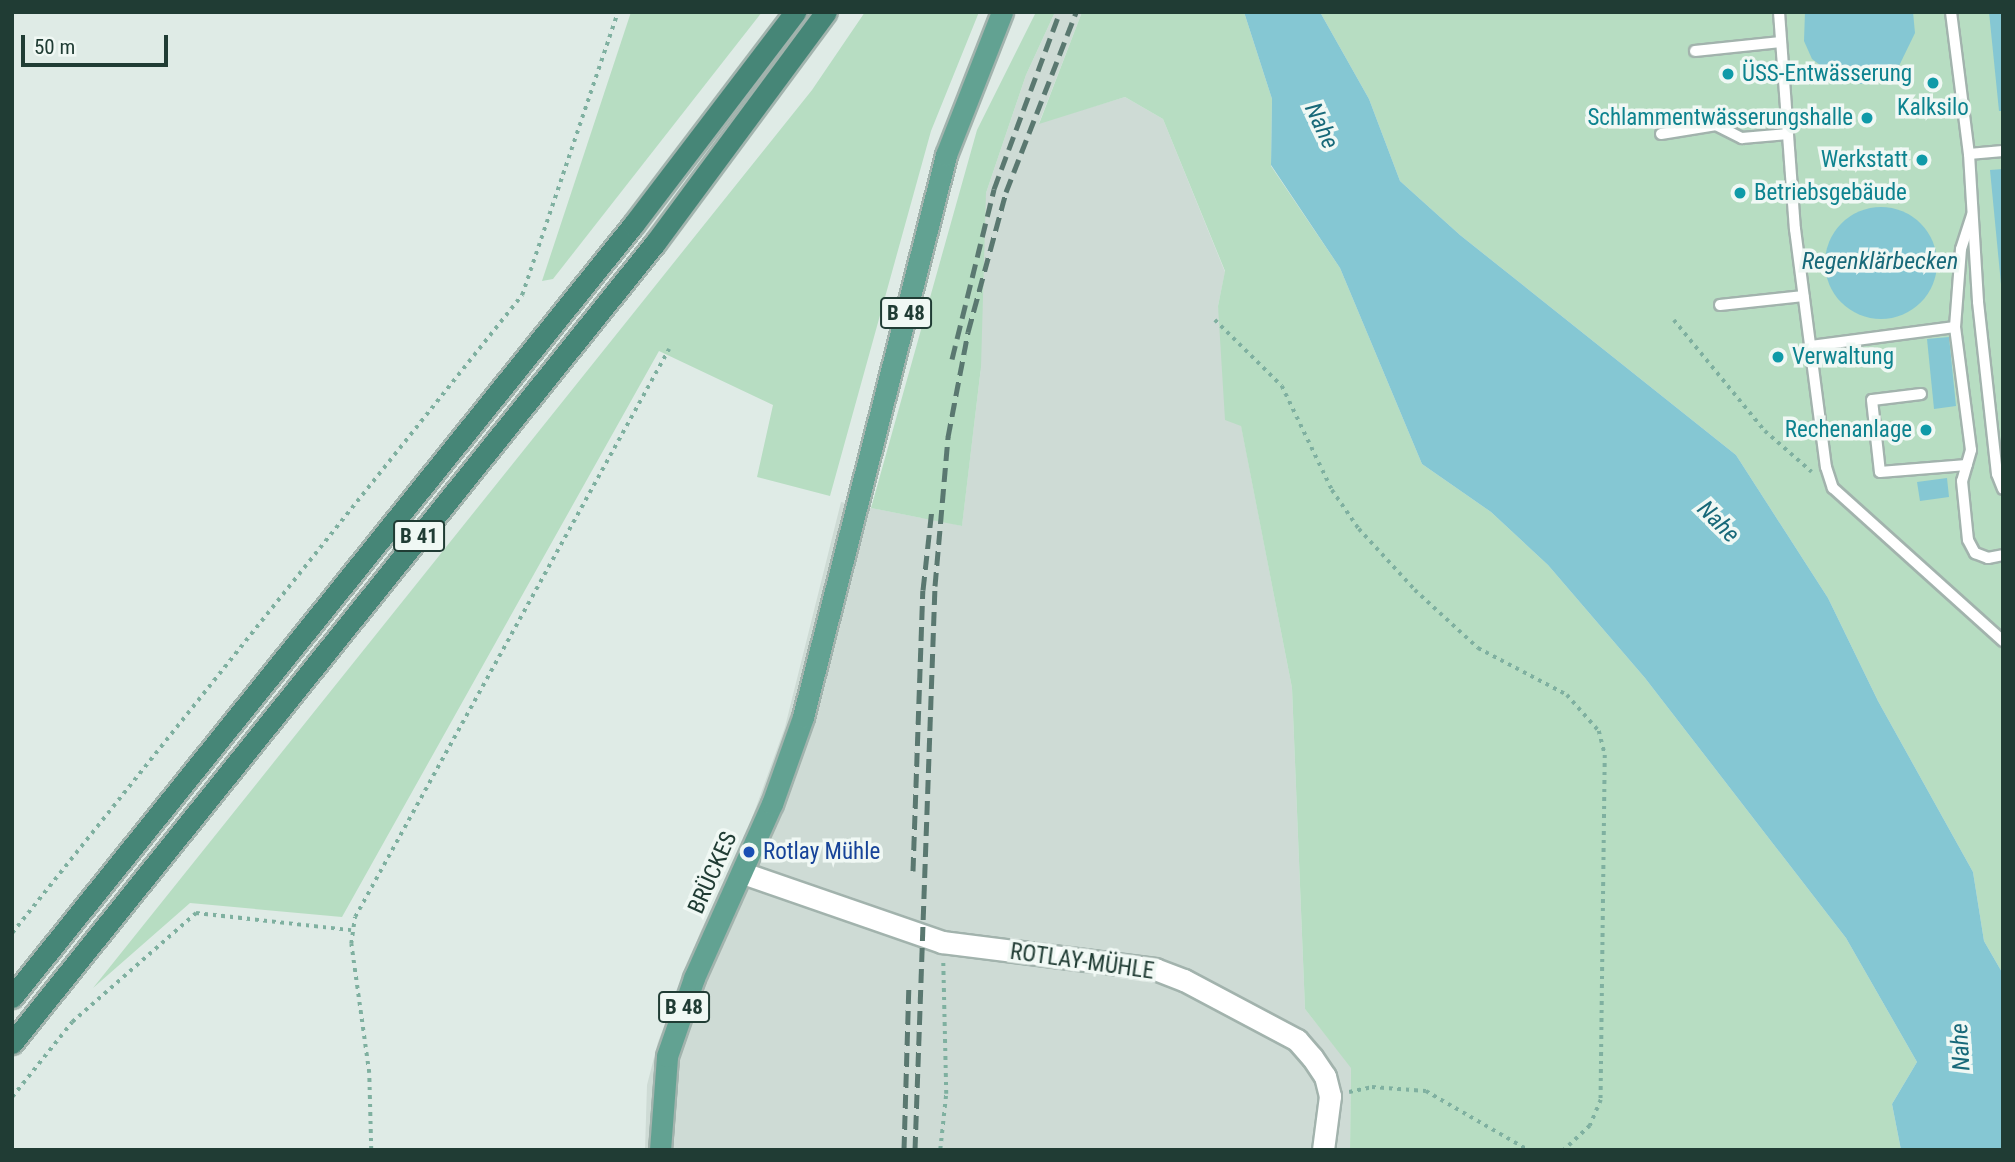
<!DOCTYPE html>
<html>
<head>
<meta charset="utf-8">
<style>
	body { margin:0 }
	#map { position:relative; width:2015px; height:1162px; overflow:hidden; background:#dfebe6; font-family:"Roboto Condensed",sans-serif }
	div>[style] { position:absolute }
	.built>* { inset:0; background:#cedbd5 }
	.green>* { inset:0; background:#b7ddc2 }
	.water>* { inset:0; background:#85c7d3 }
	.round { border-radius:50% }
	.path>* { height:3.5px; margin-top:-1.75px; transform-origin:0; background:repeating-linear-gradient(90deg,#7fb0a0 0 3.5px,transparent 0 8.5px) }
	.roads { filter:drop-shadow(2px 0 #a2b3ad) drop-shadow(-2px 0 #a2b3ad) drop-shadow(0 2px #a2b3ad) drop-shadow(0 -2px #a2b3ad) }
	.service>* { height:10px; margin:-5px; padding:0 5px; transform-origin:5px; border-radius:5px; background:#fff }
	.minor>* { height:21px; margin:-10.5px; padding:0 10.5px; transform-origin:10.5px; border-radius:10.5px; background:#fff }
	.primary>* { height:21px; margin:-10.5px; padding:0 10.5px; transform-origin:10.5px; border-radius:10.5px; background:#62a292 }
	.trunk>* { height:21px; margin:-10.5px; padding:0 10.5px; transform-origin:10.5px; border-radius:10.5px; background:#468677 }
	.rail>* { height:5px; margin-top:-2.5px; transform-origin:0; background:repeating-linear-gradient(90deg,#5a7870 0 14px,transparent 0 21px) }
	.dots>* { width:19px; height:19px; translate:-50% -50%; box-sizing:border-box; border:4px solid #f0f8f4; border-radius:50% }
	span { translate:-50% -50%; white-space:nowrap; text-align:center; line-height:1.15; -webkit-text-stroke:7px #f0f8f4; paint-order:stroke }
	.shield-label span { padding:2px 5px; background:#f0f8f4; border:2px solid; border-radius:5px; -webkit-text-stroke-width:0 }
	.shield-label { font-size:21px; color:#203c34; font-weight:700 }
	.culture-label { font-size:23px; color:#0d838f }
	.left { translate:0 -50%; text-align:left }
	.right { translate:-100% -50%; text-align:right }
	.transit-label { font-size:23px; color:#164399 }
	.street-label { font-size:23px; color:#203c34 }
	.water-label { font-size:24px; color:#186979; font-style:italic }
	.frame { position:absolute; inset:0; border:14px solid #203c34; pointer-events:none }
	.scale { position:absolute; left:21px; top:35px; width:147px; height:32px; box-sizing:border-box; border:4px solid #203c34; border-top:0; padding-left:9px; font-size:21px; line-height:24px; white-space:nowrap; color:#203c34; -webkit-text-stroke:5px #f0f8f4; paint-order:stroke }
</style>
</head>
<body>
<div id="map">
	<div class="built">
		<div style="clip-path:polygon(evenodd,1055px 12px,1082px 12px,1039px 123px,1125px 97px,1163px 119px,1225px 272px,1218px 306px,1292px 688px,1305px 1009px,1351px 1067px,1350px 1150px,645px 1150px,647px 1085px,658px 1042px,700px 933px,747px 832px,785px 727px,841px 502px,922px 518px,986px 193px,1026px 75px,1055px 12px,981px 367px,962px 525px,962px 526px,950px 523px,981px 367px)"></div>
	</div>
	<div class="green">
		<div style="clip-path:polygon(631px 12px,762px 12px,553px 279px,542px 281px)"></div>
		<div style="clip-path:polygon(865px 12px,979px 12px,931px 131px,830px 496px,757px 477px,773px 405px,659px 351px,342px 917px,190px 903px,93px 988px,812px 90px)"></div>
		<div style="clip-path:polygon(1036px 12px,1055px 12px,1026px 75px,986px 193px,981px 367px,962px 526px,871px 508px,977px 130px)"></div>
		<div style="clip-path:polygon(1082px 12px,1244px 12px,1272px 99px,1271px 166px,1340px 268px,1422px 464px,1491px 512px,1548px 565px,1645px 678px,1846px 938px,1917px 1062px,1892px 1104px,1901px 1150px,1350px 1150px,1351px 1068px,1305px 1009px,1292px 688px,1241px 426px,1225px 420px,1218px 306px,1225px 271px,1163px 119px,1125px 97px,1039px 124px)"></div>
		<div style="clip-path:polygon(1320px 12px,2003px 12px,2003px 974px,1984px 941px,1973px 872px,1878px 701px,1828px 598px,1736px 455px,1460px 235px,1400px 181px,1369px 99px)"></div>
	</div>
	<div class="water">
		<div style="clip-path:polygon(1244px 12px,1320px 12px,1369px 99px,1400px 181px,1460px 235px,1736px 455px,1828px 598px,1878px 701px,1973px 872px,1984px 941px,2003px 974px,2003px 1150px,1901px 1150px,1892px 1104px,1917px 1062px,1846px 938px,1645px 678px,1548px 565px,1491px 512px,1422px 464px,1340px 268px,1271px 165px,1272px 99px)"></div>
		<div style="clip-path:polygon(1805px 12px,1913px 12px,1915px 33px,1898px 68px,1863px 84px,1843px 82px,1812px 59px,1804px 41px)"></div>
		<div style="clip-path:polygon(1989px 12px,2003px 12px,2003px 111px,1999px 111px)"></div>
		<div style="clip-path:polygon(2003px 169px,2003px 305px,1990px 170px)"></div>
		<div class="round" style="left:1825px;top:207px;width:112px;height:112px"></div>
		<div style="clip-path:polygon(1949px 337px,1956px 406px,1934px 409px,1927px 339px)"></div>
		<div style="clip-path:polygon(1947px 478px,1949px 497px,1920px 501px,1917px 482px)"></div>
	</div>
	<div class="path">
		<div style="left:1215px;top:320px;width:94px;rotate:44.6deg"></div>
		<div style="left:1282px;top:386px;width:115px;rotate:64.3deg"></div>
		<div style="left:1332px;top:490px;width:47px;rotate:55.3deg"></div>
		<div style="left:1359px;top:529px;width:83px;rotate:47.4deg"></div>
		<div style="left:1415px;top:590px;width:86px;rotate:42.6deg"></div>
		<div style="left:1478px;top:648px;width:101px;rotate:27.8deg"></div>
		<div style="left:1567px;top:695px;width:48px;rotate:48.4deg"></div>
		<div style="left:1599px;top:731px;width:25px;rotate:76deg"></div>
		<div style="left:1605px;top:755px;width:345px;rotate:90.7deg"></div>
		<div style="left:1601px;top:1100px;width:28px;rotate:113deg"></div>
		<div style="left:1590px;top:1126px;width:35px;rotate:137deg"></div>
		<div style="left:1674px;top:320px;width:144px;rotate:50.7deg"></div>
		<div style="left:1765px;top:431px;width:62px;rotate:41.1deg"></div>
		<div style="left:12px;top:933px;width:817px;rotate:-51.36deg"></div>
		<div style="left:522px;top:295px;width:299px;rotate:-71.3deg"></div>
		<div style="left:1349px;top:1092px;width:24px;rotate:-12deg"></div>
		<div style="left:1372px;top:1087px;width:54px;rotate:4.2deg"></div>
		<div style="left:1426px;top:1091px;width:118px;rotate:30deg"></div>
		<div style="left:12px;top:1097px;width:96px;rotate:-51.3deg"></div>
		<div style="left:72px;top:1022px;width:165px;rotate:-41.3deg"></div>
		<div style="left:196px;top:913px;width:156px;rotate:6.3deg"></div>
		<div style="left:371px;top:1150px;width:77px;rotate:-91.5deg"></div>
		<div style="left:369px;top:1073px;width:130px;rotate:-97.9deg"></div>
		<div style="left:351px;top:944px;width:27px;rotate:-82deg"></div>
		<div style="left:355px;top:917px;width:649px;rotate:-61.07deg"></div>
		<div style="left:940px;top:1150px;width:56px;rotate:-83.9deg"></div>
		<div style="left:946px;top:1094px;width:133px;rotate:-91.3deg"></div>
	</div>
	<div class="roads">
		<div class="service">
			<div style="left:1779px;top:12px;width:218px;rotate:85.8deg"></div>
			<div style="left:1795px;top:229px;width:240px;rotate:82.6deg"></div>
			<div style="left:1826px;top:467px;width:22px;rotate:72deg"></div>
			<div style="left:1833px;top:488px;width:229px;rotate:42deg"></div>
			<div style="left:1951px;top:12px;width:143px;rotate:82.8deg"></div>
			<div style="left:1969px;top:154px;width:148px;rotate:86.5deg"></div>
			<div style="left:1978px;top:302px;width:173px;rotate:83.7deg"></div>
			<div style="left:1997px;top:474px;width:16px;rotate:68deg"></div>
			<div style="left:1695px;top:51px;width:86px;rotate:-6deg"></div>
			<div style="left:1661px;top:134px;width:56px;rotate:-9.3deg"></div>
			<div style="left:1716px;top:125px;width:29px;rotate:27deg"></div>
			<div style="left:1742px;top:138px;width:46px;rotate:-5deg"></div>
			<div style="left:1969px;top:154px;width:34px;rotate:-5deg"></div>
			<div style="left:1720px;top:305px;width:84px;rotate:-6.1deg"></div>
			<div style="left:1955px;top:327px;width:124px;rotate:82.6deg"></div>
			<div style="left:1971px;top:450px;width:32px;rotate:106deg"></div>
			<div style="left:1962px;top:481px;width:59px;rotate:84.2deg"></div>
			<div style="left:1968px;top:540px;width:15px;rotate:62deg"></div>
			<div style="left:1975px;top:553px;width:14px;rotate:21deg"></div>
			<div style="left:1988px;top:558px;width:15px;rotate:-11deg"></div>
			<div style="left:1811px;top:346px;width:145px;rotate:-7.5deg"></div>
			<div style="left:1955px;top:327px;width:78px;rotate:-85.6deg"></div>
			<div style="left:1961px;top:249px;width:36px;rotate:-72deg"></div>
			<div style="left:1921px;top:394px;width:49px;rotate:173deg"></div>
			<div style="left:1872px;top:400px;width:72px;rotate:83.7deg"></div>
			<div style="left:1880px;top:472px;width:87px;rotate:-4.6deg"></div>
		</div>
		<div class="minor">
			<div style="left:743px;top:873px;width:211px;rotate:19.1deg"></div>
			<div style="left:942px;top:942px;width:215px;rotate:7.2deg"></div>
			<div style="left:1155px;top:969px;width:31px;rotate:21deg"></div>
			<div style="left:1184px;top:980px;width:128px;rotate:28deg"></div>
			<div style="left:1297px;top:1040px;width:23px;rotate:49deg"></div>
			<div style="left:1312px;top:1057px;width:23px;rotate:56deg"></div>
			<div style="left:1325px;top:1076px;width:21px;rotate:76deg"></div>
			<div style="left:1330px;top:1096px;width:54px;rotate:97.4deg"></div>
		</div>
		<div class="primary">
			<div style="left:660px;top:1150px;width:94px;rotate:-85.7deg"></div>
			<div style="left:667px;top:1056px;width:83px;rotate:-70.9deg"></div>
			<div style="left:694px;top:978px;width:191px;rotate:-65.9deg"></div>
			<div style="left:772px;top:804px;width:92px;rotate:-70.4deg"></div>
			<div style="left:803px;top:717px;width:580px;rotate:-75.72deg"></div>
			<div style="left:946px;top:155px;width:154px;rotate:-68.6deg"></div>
		</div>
		<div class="trunk">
			<div style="left:12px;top:997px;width:991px;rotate:-51.19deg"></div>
			<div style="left:633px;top:225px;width:268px;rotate:-52.7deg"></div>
			<div style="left:12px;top:1043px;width:1026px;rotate:-51.21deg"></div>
			<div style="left:655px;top:243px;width:287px;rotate:-53.5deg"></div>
		</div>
	</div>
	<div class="rail">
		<div style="left:952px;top:359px;width:175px;rotate:-76.1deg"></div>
		<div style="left:994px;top:189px;width:189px;rotate:-69.6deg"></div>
		<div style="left:913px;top:871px;width:281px;rotate:-88deg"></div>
		<div style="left:923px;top:590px;width:82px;rotate:-83.7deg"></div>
		<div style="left:904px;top:1150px;width:167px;rotate:-88.3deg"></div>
		<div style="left:915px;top:1150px;width:564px;rotate:-87.97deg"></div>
		<div style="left:935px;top:586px;width:150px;rotate:-85deg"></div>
		<div style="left:948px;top:437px;width:107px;rotate:-79.2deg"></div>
		<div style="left:968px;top:332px;width:145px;rotate:-74.8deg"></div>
		<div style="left:1006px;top:192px;width:193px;rotate:-68.7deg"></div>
	</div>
	<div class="dots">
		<div style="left:1728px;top:74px;background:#0f9aa8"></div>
		<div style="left:1933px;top:83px;background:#0f9aa8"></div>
		<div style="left:1867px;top:118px;background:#0f9aa8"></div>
		<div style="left:1922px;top:160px;background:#0f9aa8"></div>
		<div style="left:1740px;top:193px;background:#0f9aa8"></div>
		<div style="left:1778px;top:357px;background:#0f9aa8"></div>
		<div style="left:1926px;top:430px;background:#0f9aa8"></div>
		<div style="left:749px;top:852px;background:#1a4fb4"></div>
	</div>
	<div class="shield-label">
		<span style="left:906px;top:313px">B 48</span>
		<span style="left:419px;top:536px">B 41</span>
		<span style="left:684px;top:1007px">B 48</span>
	</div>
	<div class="culture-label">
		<span class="left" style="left:1742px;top:74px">ÜSS-Entwässerung</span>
		<span style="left:1933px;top:108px">Kalksilo</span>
		<span class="right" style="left:1853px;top:118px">Schlammentwässerungshalle</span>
		<span class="right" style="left:1908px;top:160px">Werkstatt</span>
		<span class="left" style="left:1754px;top:193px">Betriebsgebäude</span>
		<span class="left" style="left:1792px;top:357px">Verwaltung</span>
		<span class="right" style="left:1912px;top:430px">Rechenanlage</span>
	</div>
	<div class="transit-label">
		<span class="left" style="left:763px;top:852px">Rotlay Mühle</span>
	</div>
	<div class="street-label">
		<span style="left:713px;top:873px;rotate:-66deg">BRÜCKES</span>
		<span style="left:1082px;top:962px;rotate:8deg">ROTLAY-MÜHLE</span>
	</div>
	<div class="water-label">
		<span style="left:1321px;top:126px;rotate:65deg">Nahe</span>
		<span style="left:1880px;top:262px">Regenklärbecken</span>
		<span style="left:1718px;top:522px;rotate:45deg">Nahe</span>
		<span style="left:1961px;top:1047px;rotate:-93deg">Nahe</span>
	</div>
	<div class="frame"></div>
	<div class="scale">50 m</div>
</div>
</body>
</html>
